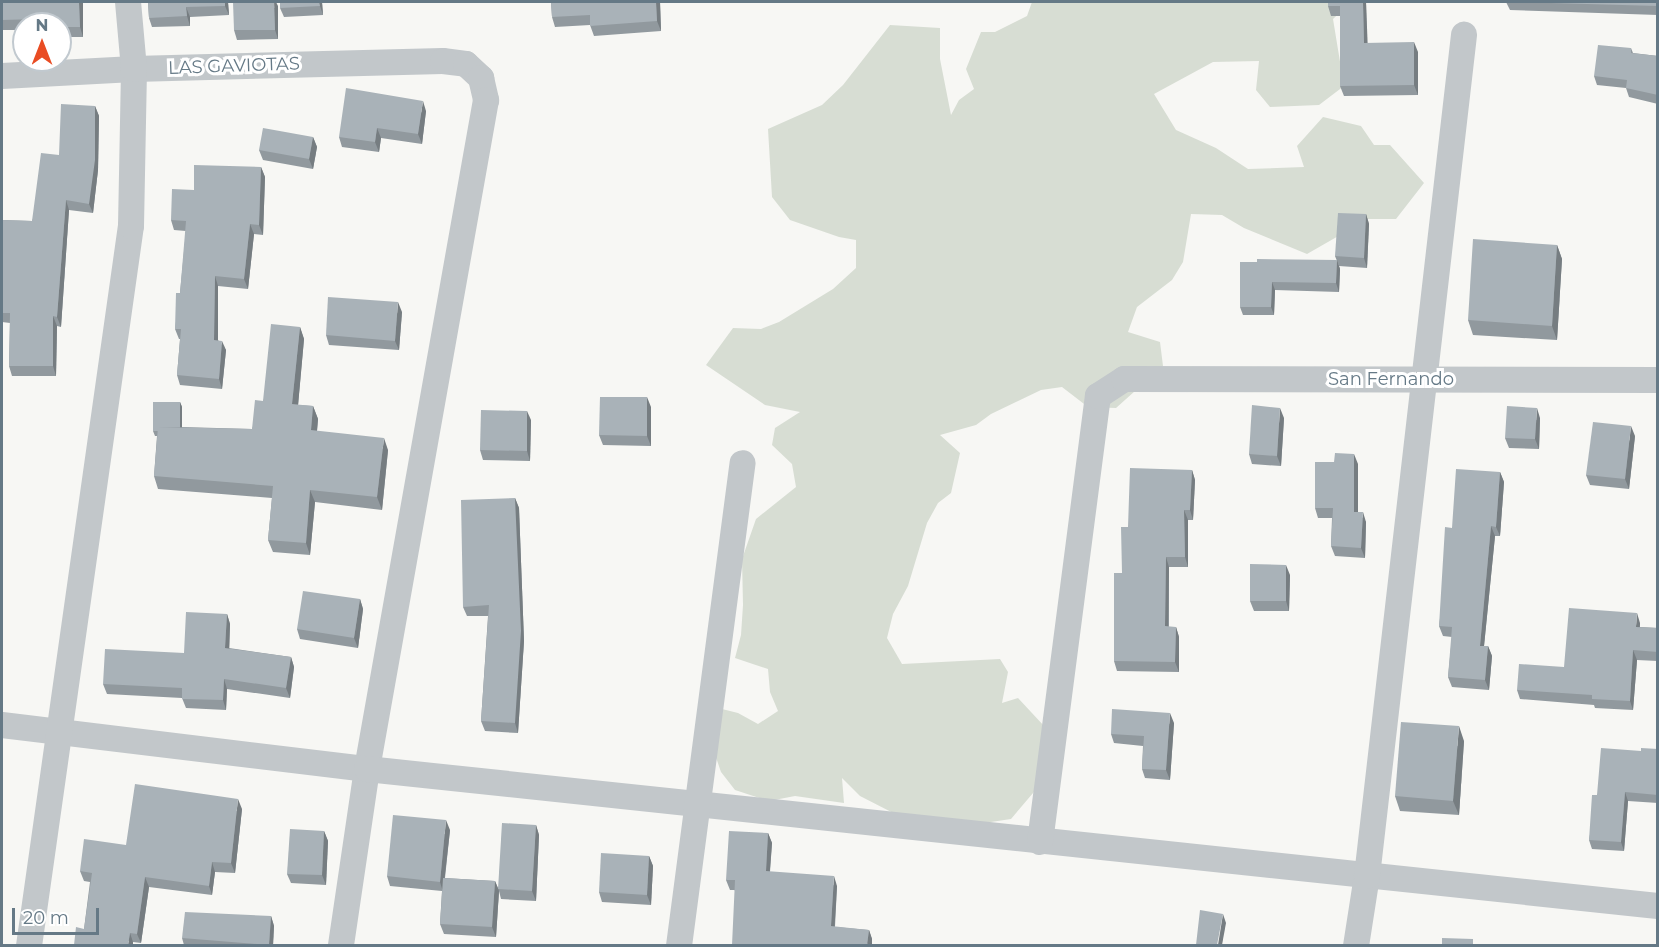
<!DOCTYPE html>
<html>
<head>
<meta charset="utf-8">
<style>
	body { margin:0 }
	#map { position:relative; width:1659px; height:947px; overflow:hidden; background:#f7f7f4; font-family:Montserrat,sans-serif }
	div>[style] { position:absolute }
	.green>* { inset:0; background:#d7ddd3 }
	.street>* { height:26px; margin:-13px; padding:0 13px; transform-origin:13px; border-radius:13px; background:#c2c7ca }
	.wall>* { inset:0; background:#91999e }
	.shaded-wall>* { inset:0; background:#767d81 }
	.building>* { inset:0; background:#a9b2b8 }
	span { translate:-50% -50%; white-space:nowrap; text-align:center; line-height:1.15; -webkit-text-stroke:6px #fff; paint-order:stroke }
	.street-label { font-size:18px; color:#657986 }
	.frame { position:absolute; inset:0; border:3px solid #657986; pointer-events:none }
	.north { position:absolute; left:12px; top:12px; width:60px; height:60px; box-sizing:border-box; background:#fff; border:2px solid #c1c9cf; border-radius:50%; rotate:0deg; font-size:16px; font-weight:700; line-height:24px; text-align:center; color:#657986 }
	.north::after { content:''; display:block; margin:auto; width:21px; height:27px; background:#e94c23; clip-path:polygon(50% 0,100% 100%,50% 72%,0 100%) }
	.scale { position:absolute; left:12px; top:908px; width:87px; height:27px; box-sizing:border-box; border:3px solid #657986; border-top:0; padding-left:8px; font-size:18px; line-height:21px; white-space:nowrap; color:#657986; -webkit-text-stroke:4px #fff; paint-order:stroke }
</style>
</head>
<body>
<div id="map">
	<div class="green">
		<div style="clip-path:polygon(1032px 2px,1351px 2px,1333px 19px,1344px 86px,1319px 105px,1270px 107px,1256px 90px,1259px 61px,1213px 62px,1154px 94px,1176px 130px,1216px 148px,1248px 169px,1304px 167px,1297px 146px,1323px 117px,1361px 126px,1374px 145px,1390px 145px,1424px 183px,1396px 219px,1368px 219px,1307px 254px,1244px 228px,1222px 215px,1191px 214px,1183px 262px,1172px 280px,1137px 307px,1128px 332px,1160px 342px,1163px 366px,1116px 408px,1088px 407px,1062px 387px,1041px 390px,991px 414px,976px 425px,940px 435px,960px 453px,951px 493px,938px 503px,927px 523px,908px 586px,893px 614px,887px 638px,902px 664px,1000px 659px,1008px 672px,1002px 703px,1018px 698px,1058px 741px,1039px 786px,1011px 819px,964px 826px,903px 818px,860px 796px,842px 778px,844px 803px,795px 796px,769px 801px,735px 790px,721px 772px,709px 737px,718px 708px,738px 713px,758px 724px,778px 711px,770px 692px,768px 669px,735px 658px,741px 635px,743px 605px,742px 559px,756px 519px,796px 487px,792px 464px,772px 445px,775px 428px,800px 412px,765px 405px,706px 365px,733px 328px,761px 329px,779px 322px,833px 289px,856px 268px,856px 240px,839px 237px,790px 220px,772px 197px,768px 129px,822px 105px,843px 85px,890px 25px,940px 28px,940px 59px,951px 115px,959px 100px,974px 89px,966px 69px,981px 32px,995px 32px,1027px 16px)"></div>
	</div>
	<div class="street">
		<div style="left:2px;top:76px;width:132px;rotate:-3deg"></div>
		<div style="left:134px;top:69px;width:309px;rotate:-1.5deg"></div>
		<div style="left:443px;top:61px;width:23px;rotate:7deg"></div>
		<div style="left:466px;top:64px;width:21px;rotate:43deg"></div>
		<div style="left:481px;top:78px;width:23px;rotate:77deg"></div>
		<div style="left:486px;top:100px;width:680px;rotate:100.09deg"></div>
		<div style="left:367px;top:769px;width:179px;rotate:98.4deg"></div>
		<div style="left:2px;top:725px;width:368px;rotate:6.9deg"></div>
		<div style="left:367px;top:769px;width:1298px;rotate:6.06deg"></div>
		<div style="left:1040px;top:842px;width:450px;rotate:-82.6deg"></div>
		<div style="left:1098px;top:396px;width:31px;rotate:-33deg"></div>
		<div style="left:1124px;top:379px;width:534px;rotate:0.11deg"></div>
		<div style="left:29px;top:946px;width:727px;rotate:-81.94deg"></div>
		<div style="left:131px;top:226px;width:157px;rotate:-88.9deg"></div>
		<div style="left:134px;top:69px;width:67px;rotate:-95.1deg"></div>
		<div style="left:679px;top:946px;width:487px;rotate:-82.5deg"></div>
		<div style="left:1356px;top:946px;width:71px;rotate:-81.1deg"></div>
		<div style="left:1367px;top:876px;width:847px;rotate:-83.42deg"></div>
	</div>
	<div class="wall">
		<div style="clip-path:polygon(2px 2px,83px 2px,83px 37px,60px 37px,60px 24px,24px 24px,24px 30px,2px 30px)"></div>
		<div style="clip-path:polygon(148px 2px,228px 2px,229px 15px,190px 17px,190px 26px,152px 27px,149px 18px)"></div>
		<div style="clip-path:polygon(280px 2px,322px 2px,323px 15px,284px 17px,280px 8px)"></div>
		<div style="clip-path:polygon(551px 2px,660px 2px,661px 31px,594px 36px,590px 25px,555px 27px,552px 17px)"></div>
		<div style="clip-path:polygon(1328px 2px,1366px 2px,1367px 43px,1418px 52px,1418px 95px,1344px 96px,1340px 86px,1340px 16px,1331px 16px,1328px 6px)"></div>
		<div style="clip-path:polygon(1506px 2px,1658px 2px,1658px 15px,1510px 10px)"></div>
		<div style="clip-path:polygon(278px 6px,278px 39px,237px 40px,234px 30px)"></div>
		<div style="clip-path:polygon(1631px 48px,1633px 53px,1658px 56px,1658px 104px,1629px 97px,1626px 88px,1597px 85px,1594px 76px)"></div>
		<div style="clip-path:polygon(95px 106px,99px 116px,98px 170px,93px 213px,69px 210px,61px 327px,57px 326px,56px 376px,12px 376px,9px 366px,10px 323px,2px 322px,2px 220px,32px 221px,59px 155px)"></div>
		<div style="clip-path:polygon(426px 111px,422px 144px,381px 138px,379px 152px,342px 147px,339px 137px)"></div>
		<div style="clip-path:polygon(313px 137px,317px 147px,313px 169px,263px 160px,259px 150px)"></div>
		<div style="clip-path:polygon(261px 167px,265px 177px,263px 235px,254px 234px,248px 289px,218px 286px,218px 340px,226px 350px,222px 389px,180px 385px,177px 375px,180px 339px,179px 339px,175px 329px,180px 293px,186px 231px,174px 230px,171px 220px,194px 190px)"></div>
		<div style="clip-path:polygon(1366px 214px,1369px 224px,1367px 268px,1339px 266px,1335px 256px)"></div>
		<div style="clip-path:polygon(1557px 245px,1562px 259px,1557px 340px,1473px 335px,1468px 320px)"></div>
		<div style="clip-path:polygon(1337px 260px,1340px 269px,1339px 292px,1275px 290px,1274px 315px,1243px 315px,1240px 307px,1257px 262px)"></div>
		<div style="clip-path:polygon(402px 312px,399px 350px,329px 345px,326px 335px)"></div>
		<div style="clip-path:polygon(300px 327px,304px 339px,298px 405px,313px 406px,318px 419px,317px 431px,388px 450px,382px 510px,315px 502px,310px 555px,273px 552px,268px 540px,272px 498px,158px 489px,154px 476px,157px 436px,155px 436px,153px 431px,180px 402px,182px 407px,182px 427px,252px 429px,263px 401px)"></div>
		<div style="clip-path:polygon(651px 407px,651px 446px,603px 445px,599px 435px)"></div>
		<div style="clip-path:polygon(1284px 418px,1281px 466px,1252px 464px,1249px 454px)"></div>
		<div style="clip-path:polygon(1540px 418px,1539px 449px,1509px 448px,1505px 438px)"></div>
		<div style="clip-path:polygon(531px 420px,530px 461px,483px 460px,480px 450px)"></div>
		<div style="clip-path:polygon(1635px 436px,1629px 489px,1590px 485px,1586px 475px)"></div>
		<div style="clip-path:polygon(1358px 464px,1358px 512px,1366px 522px,1365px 558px,1335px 556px,1331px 546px,1332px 518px,1318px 518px,1315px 508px)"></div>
		<div style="clip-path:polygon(1192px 470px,1195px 480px,1193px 520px,1188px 520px,1188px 567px,1169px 567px,1169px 627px,1176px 627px,1179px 637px,1179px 672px,1117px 671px,1114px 661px,1128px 527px)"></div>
		<div style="clip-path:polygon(1500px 472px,1504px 482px,1500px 536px,1495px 536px,1484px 646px,1488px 646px,1492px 656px,1489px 690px,1452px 687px,1448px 677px,1452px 637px,1443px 636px,1439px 626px,1452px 528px)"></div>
		<div style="clip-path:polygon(515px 498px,519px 508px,524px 641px,518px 733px,485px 731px,481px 721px,488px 616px,467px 616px,463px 607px)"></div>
		<div style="clip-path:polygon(1290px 575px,1289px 611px,1254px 611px,1250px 601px)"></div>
		<div style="clip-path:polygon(360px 599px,363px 609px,358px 648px,300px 639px,297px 629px)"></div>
		<div style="clip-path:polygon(227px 614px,230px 624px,229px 648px,291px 657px,294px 667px,290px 698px,227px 689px,226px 710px,186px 708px,182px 698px,107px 694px,103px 684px,184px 653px)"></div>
		<div style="clip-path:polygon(1640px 623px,1640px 627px,1658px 628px,1658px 661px,1637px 660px,1633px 710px,1595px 708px,1594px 705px,1520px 699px,1517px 690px,1564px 667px)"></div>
		<div style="clip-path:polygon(1174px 723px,1170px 780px,1145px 778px,1142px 769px,1143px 746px,1114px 743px,1111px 734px)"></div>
		<div style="clip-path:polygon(1464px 741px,1459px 815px,1400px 811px,1395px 796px)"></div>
		<div style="clip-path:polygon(1658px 749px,1658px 803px,1628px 801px,1624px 851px,1592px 849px,1589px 840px,1597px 795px,1641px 751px)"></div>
		<div style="clip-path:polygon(242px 809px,235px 873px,215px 872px,212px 895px,149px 887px,141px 943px,133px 942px,84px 929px,90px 882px,84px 881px,80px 871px)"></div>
		<div style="clip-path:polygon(536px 825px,539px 835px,536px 901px,501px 899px,499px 891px,496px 937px,444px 934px,440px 924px,442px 891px,390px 886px,387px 876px,450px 830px,445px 878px,495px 881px,498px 888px)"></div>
		<div style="clip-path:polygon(324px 831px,328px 841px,326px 885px,291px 883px,287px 874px)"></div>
		<div style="clip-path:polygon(768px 833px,772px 843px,770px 872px,837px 886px,835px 927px,869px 930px,872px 939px,872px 945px,734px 890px,730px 890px,726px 880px)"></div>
		<div style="clip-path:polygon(649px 856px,653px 866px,651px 905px,602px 902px,599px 892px)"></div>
		<div style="clip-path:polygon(271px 916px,274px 926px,273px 945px,184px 945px,182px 938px)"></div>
	</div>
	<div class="shaded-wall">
		<div style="clip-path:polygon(79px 2px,83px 2px,83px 37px,80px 27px)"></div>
		<div style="clip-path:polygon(225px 2px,228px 2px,229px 15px,225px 6px)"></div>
		<div style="clip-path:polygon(274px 2px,276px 2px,278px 6px,278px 39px,275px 30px)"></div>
		<div style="clip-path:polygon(319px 2px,322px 2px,323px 15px,320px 6px)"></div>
		<div style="clip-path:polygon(656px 2px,660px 2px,661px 31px,657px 21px)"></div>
		<div style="clip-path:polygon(1363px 2px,1366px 2px,1368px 53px,1364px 43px)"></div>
		<div style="clip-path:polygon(186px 7px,190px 17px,190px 26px,187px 16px)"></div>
		<div style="clip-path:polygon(1414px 42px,1418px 52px,1418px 95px,1414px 85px)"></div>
		<div style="clip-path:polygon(423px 101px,426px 111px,422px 144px,418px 134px)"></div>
		<div style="clip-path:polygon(95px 106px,99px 116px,98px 170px,93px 213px,89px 204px)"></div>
		<div style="clip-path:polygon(377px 128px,381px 138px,379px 152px,375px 142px)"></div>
		<div style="clip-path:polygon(313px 137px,317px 147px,313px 169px,309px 159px)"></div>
		<div style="clip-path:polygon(261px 167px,265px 177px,263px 235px,259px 225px)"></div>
		<div style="clip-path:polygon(66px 200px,69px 210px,61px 327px,57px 317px)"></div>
		<div style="clip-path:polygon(1366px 214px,1369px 224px,1367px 268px,1364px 258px)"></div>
		<div style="clip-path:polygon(250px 224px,254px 234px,248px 289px,244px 279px)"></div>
		<div style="clip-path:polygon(1557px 245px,1562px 259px,1557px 340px,1552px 326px)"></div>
		<div style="clip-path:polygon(1337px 260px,1340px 269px,1339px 292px,1336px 283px)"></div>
		<div style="clip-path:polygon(215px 276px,218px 286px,218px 350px,214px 340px)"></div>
		<div style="clip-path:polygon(1272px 282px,1275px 290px,1274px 315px,1271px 307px)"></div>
		<div style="clip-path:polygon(398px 302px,402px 312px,399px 350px,395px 341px)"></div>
		<div style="clip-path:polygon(53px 316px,57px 326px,56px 376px,53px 366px)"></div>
		<div style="clip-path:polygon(300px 327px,304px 339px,297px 417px,292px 404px)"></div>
		<div style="clip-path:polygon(222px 341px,226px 350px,222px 389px,219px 379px)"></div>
		<div style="clip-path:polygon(647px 397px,651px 407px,651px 446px,647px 436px)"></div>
		<div style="clip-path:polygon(180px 402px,182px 407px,182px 437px,180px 432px)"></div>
		<div style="clip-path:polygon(313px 406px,318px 419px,316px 442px,311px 430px)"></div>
		<div style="clip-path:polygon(1280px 408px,1284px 418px,1281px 466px,1277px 456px)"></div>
		<div style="clip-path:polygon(1537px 408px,1540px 418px,1539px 449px,1535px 439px)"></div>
		<div style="clip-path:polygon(527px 411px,531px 420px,530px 461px,527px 451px)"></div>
		<div style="clip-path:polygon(1631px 426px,1635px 436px,1629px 489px,1625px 479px)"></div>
		<div style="clip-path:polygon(384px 438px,388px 450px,382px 510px,377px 497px)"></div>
		<div style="clip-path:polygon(1354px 454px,1358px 464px,1358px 522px,1354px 512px)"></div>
		<div style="clip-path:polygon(1192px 470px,1195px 480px,1193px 520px,1190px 510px)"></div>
		<div style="clip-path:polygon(1500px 472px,1504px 482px,1500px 536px,1496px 527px)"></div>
		<div style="clip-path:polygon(310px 490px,315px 502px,310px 555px,306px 543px)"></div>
		<div style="clip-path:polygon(515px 498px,519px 508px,524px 641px,518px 733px,515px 723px)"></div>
		<div style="clip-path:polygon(1184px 510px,1188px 520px,1188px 567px,1185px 557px)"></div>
		<div style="clip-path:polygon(1363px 512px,1366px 522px,1365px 558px,1361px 548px)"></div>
		<div style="clip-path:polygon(1491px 526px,1495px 536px,1483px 656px,1480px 646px)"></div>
		<div style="clip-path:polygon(1166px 557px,1169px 567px,1168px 636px,1165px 626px)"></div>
		<div style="clip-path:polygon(1286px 565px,1290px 575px,1289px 611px,1286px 601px)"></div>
		<div style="clip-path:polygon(360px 599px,363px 609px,358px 648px,354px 638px)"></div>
		<div style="clip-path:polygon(1637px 613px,1640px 623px,1639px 636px,1636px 627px)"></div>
		<div style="clip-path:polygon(227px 614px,230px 624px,229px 658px,225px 648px)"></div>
		<div style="clip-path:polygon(1176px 627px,1179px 637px,1179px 672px,1175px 662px)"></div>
		<div style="clip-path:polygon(1488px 646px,1492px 656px,1489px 690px,1485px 680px)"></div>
		<div style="clip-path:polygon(1633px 650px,1637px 660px,1633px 710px,1630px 701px)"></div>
		<div style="clip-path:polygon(291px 657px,294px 667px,290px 698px,286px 688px)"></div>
		<div style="clip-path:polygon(224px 679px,227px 689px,226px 710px,223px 700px)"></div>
		<div style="clip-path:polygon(1170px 713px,1174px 723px,1170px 780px,1166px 770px)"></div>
		<div style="clip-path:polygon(1459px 726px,1464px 741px,1459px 815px,1453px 801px)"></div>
		<div style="clip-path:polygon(1625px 792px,1628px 801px,1624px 851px,1621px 842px)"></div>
		<div style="clip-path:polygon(238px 799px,242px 809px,235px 873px,231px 863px)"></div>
		<div style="clip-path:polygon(446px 820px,450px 830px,443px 892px,440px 882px)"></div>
		<div style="clip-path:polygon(536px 825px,539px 835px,536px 901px,532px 891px)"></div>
		<div style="clip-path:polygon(324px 831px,328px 841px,326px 885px,322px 875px)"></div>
		<div style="clip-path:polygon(768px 833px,772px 843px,769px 881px,766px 871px)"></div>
		<div style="clip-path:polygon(649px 856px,653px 866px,651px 905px,647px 895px)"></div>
		<div style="clip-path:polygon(212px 862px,215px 872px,212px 895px,209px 886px)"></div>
		<div style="clip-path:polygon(834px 876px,837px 886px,834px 936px,831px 926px)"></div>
		<div style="clip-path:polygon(145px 877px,149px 887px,141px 943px,137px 934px)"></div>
		<div style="clip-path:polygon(495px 881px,499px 891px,496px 937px,492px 927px)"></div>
		<div style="clip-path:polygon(1223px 914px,1226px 923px,1222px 945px,1218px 945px)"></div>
		<div style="clip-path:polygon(271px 916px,274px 926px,273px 945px,269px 945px)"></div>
		<div style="clip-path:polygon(869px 930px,872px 939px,872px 945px,867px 945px)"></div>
		<div style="clip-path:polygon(130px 933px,133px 942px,133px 945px,128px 945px)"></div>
	</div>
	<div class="building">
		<div style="clip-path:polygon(2px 2px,79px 2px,80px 27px,60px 27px,60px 24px,37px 24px,37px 19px,2px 20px)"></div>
		<div style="clip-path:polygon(148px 2px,225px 2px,225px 6px,186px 7px,187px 16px,149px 18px)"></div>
		<div style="clip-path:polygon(233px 2px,274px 2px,275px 30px,234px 30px)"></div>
		<div style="clip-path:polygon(280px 2px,319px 2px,320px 6px,280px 8px)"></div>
		<div style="clip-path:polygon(551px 2px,656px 2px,657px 21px,590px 26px,590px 15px,552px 17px)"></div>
		<div style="clip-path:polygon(1328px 2px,1363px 2px,1364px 43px,1414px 42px,1414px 85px,1340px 86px,1340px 6px,1328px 6px)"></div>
		<div style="clip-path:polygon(1513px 2px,1658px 2px,1658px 6px)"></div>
		<div style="clip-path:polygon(1598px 45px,1631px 48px,1631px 53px,1658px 56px,1658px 95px,1626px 88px,1627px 80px,1594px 76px)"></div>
		<div style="clip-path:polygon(346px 88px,423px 101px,418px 134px,377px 128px,375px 142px,339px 137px)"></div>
		<div style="clip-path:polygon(61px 104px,95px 106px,95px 160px,89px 204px,66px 200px,57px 317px,53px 316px,53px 366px,9px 366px,10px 313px,2px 313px,2px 220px,32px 221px,41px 153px,59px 155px)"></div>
		<div style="clip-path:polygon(263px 128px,313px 137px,309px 159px,259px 150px)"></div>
		<div style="clip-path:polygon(194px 165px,261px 167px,259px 225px,250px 224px,244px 279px,215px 276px,214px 340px,222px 341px,219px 379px,177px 375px,181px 329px,175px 329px,176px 293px,180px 293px,186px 221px,171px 220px,172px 189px,194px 190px)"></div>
		<div style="clip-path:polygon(1338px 213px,1366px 214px,1364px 258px,1335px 256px)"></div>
		<div style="clip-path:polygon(1473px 239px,1557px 245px,1552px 326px,1468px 320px)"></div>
		<div style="clip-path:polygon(1257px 259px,1337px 260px,1336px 283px,1272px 282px,1271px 307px,1240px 307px,1240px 262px,1257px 262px)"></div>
		<div style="clip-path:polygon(328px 297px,398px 302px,395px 341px,326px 335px)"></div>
		<div style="clip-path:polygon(271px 324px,300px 327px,292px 404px,313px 406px,311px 430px,384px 438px,377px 497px,310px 490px,306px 543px,268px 540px,273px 486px,154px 476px,158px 427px,252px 429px,255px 400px,263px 401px)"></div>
		<div style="clip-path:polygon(600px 397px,647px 397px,647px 436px,599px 435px)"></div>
		<div style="clip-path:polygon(153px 402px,180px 402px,180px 427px,158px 427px,158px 431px,153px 431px)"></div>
		<div style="clip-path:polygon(1252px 405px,1280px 408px,1277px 456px,1249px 454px)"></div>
		<div style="clip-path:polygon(1507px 406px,1537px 408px,1535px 439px,1505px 438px)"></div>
		<div style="clip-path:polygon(481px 410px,527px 411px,527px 451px,480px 450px)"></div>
		<div style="clip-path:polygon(1593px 422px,1631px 426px,1625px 479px,1586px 475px)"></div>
		<div style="clip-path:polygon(1335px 453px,1354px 454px,1354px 512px,1363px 512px,1361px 548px,1331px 546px,1333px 508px,1315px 508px,1315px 462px,1334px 462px)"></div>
		<div style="clip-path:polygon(1130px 468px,1192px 470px,1190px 510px,1184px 510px,1185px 557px,1166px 557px,1165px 626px,1176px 627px,1175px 662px,1114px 661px,1114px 573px,1122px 573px,1121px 527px,1128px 527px)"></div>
		<div style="clip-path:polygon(1456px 469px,1500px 472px,1496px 527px,1491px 526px,1480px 646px,1488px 646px,1485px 680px,1448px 677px,1452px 627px,1439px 626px,1445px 527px,1452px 528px)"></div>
		<div style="clip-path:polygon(515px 498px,521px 631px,515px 723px,481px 721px,489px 605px,463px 607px,461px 500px)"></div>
		<div style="clip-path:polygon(1250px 564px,1286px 565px,1286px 601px,1250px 601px)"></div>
		<div style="clip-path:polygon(303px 591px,360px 599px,354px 638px,297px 629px)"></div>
		<div style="clip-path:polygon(1569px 608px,1637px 613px,1636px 627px,1658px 628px,1658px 652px,1633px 650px,1630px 701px,1592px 699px,1592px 695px,1517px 690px,1519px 664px,1564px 667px)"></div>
		<div style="clip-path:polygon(186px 612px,227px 614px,225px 648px,291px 657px,286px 688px,224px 679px,223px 700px,182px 699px,182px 688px,103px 684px,105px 649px,184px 653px)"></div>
		<div style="clip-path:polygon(1112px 709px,1170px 713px,1166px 770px,1142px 769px,1144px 736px,1111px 734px)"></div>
		<div style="clip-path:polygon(1401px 722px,1459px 726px,1453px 801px,1395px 796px)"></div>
		<div style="clip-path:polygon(1601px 748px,1641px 751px,1641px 748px,1658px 749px,1658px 795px,1625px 792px,1621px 842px,1589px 840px,1592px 795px,1597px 795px)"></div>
		<div style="clip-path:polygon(135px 784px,238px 799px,231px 863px,212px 862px,209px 886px,145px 877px,137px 934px,130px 933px,128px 945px,74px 945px,76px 927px,84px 929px,92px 873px,80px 871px,84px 839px,126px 845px)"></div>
		<div style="clip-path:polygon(393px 815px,446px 820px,440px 882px,387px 876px)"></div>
		<div style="clip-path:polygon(502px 823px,536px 825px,532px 891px,498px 889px)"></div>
		<div style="clip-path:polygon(290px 829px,324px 831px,322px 875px,287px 874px)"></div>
		<div style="clip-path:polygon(729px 831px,768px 833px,766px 871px,834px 876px,831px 926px,869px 930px,867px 945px,732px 945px,735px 880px,726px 880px)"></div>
		<div style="clip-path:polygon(601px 853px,649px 856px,647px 895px,599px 892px)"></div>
		<div style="clip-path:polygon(443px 878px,495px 881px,492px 927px,440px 924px)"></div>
		<div style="clip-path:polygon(1200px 910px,1223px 914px,1217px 945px,1221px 945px,1196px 945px)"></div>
		<div style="clip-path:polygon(185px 912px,271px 916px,269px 945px,182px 938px)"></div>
		<div style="clip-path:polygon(1442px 938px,1473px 939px,1473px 945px,1442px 945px)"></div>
	</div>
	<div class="street-label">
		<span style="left:234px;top:66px;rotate:-2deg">LAS GAVIOTAS</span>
		<span style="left:1391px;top:379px">San Fernando</span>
	</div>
	<div class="frame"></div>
	<div class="north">N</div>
	<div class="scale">20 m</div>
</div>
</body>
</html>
